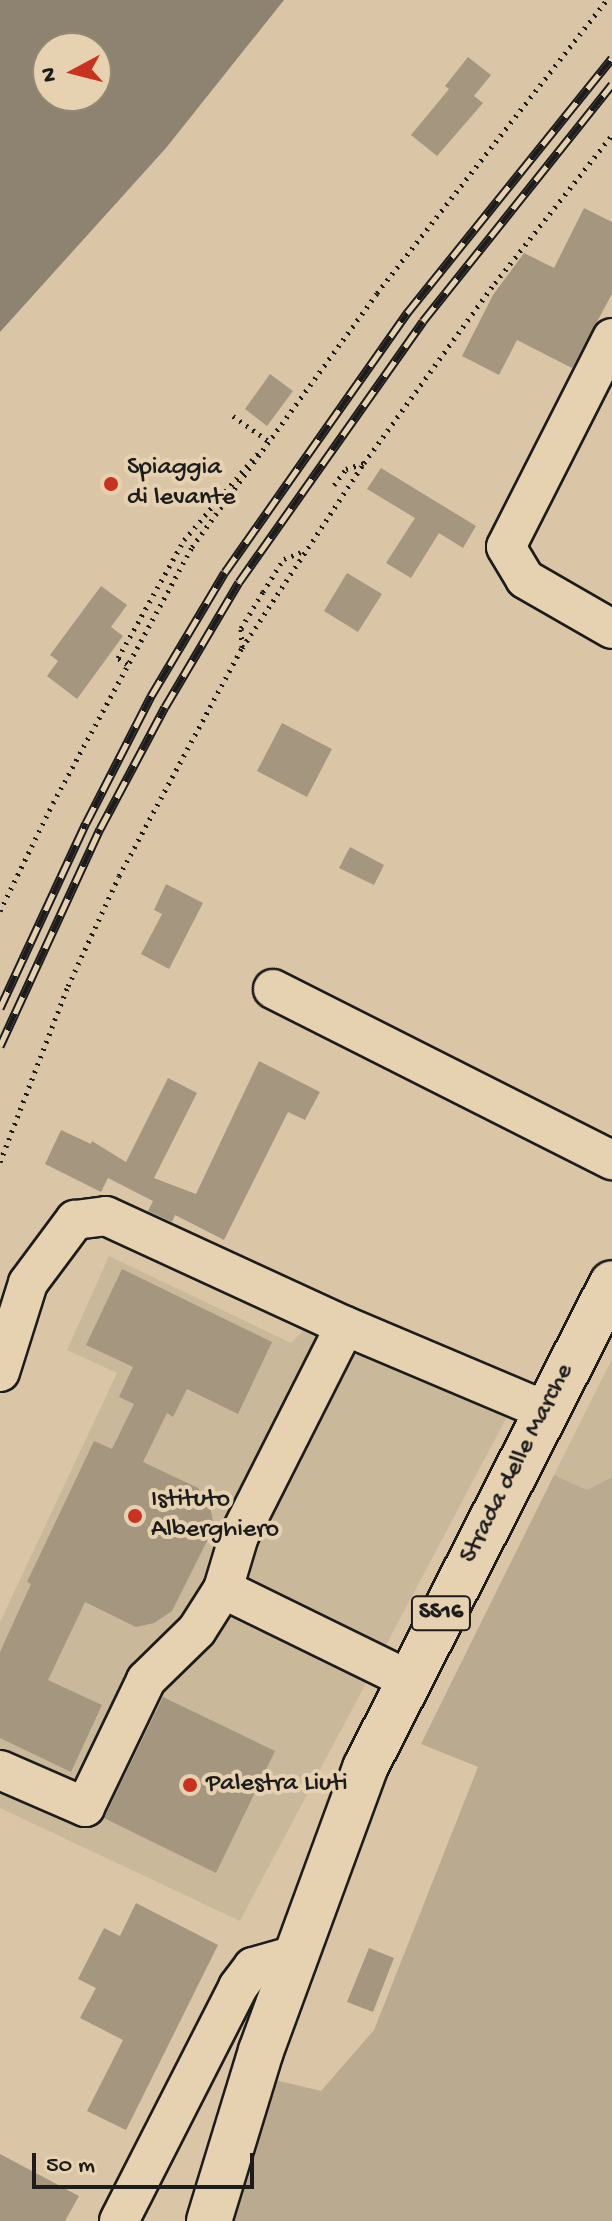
<!DOCTYPE html>
<html>
<head>
<meta charset="utf-8">
<style>
	body { margin:0 }
	#map { position:relative; width:612px; height:2221px; overflow:hidden; background:#dac6a7; font-family:"Gochi Hand",sans-serif }
	div>[style] { position:absolute }
	.built>* { inset:0; background:#cab89b }
	.green>* { inset:0; background:#baaa90 }
	.water>* { inset:0; background:#8e8371 }
	.building>* { inset:0; background:#a59680 }
	.path>* { height:5px; margin-top:-2.5px; transform-origin:0; background:repeating-linear-gradient(90deg,#1c1c1c 0 2px,transparent 0 8px) }
	.roads { filter:drop-shadow(2px 0 #1c1c1c) drop-shadow(-2px 0 #1c1c1c) drop-shadow(0 2px #1c1c1c) drop-shadow(0 -2px #1c1c1c) }
	.minor>* { height:38px; margin:-19px; padding:0 19px; transform-origin:19px; border-radius:19px; background:#e6d1b0 }
	.major>* { height:44px; margin:-22px; padding:0 22px; transform-origin:22px; border-radius:22px; background:#e6d1b0 }
	.rail>* { height:9px; margin-top:-4.5px; transform-origin:0; background:repeating-linear-gradient(90deg,#e6d1b0 0 18px,#1c1c1c 0 36px); box-sizing:border-box; border-block:2px solid #1c1c1c }
	.dots>* { width:22px; height:22px; translate:-50% -50%; box-sizing:border-box; border:4px solid #e6d1b0; border-radius:50% }
	span { translate:-50% -50%; white-space:nowrap; text-align:center; line-height:1.15; -webkit-text-stroke:8px #e6d1b0; paint-order:stroke }
	.shield-label span { padding:2px 6px; background:#e6d1b0; border:2px solid; border-radius:6px; -webkit-text-stroke-width:0 }
	.shield-label { font-size:24px; color:#1c1c1c; font-weight:700 }
	.poi-label { font-size:26px; color:#1c1c1c }
	.left { translate:0 -50%; text-align:left }
	.street-label { font-size:26px; color:#1c1c1c }
	.north { position:absolute; left:32px; top:32px; width:80px; height:80px; box-sizing:border-box; background:#e6d1b0; border:2px solid #958975; border-radius:50%; rotate:263deg; font-size:22px; font-weight:700; line-height:32px; text-align:center; color:#1c1c1c }
	.north::after { content:''; display:block; margin:auto; width:28px; height:36px; background:#c8321e; clip-path:polygon(50% 0,100% 100%,50% 72%,0 100%) }
	.scale { position:absolute; left:32px; top:2153px; width:222px; height:36px; box-sizing:border-box; border:4px solid #1c1c1c; border-top:0; padding-left:10px; font-size:24px; line-height:28px; white-space:nowrap; color:#1c1c1c; -webkit-text-stroke:6px #e6d1b0; paint-order:stroke }
</style>
</head>
<body>
<div id="map">
	<div class="built">
		<div style="clip-path:polygon(109px 1256px,291px 1343px,304px 1330px,406px 1368px,509px 1413px,240px 1921px,0 1808px,0 1622px,117px 1373px,67px 1350px)"></div>
		<div style="clip-path:polygon(612px 1359px,612px 1477px,587px 1490px,554px 1475px)"></div>
	</div>
	<div class="green">
		<div style="clip-path:polygon(554px 1475px,587px 1490px,612px 1477px,612px 2221px,231px 2221px,275px 2080px,321px 2091px,374px 2030px,478px 1767px,421px 1744px)"></div>
	</div>
	<div class="water">
		<div style="clip-path:polygon(evenodd,0 0,284px 0,166px 148px,0 332px,0 0,48px 48px,96px 48px,96px 96px,48px 96px,48px 48px)"></div>
	</div>
	<div class="building">
		<div style="clip-path:polygon(468px 57px,491px 75px,474px 96px,483px 103px,437px 156px,411px 135px,449px 89px,445px 86px)"></div>
		<div style="clip-path:polygon(584px 208px,612px 222px,612px 294px,572px 368px,517px 340px,499px 375px,462px 356px,493px 295px,524px 253px,554px 268px)"></div>
		<div style="clip-path:polygon(270px 374px,293px 391px,267px 426px,245px 409px)"></div>
		<div style="clip-path:polygon(381px 468px,476px 526px,463px 548px,439px 533px,411px 578px,386px 563px,415px 518px,367px 489px)"></div>
		<div style="clip-path:polygon(347px 573px,382px 594px,358px 632px,324px 611px)"></div>
		<div style="clip-path:polygon(101px 586px,127px 605px,111px 627px,123px 636px,77px 699px,47px 676px,58px 661px,50px 655px)"></div>
		<div style="clip-path:polygon(282px 723px,332px 749px,307px 797px,257px 771px)"></div>
		<div style="clip-path:polygon(350px 847px,384px 865px,374px 885px,339px 868px)"></div>
		<div style="clip-path:polygon(166px 884px,203px 903px,169px 969px,141px 954px,162px 914px,154px 910px)"></div>
		<div style="clip-path:polygon(259px 1061px,320px 1092px,305px 1120px,288px 1112px,224px 1240px,175px 1215px,172px 1222px,148px 1211px,153px 1201px,108px 1178px,101px 1192px,45px 1164px,61px 1130px,91px 1144px,92px 1141px,126px 1162px,168px 1078px,197px 1093px,154px 1178px,196px 1194px)"></div>
		<div style="clip-path:polygon(122px 1269px,272px 1342px,238px 1414px,187px 1389px,173px 1417px,167px 1413px,143px 1462px,198px 1488px,210px 1506px,214px 1527px,172px 1611px,154px 1623px,136px 1627px,85px 1602px,48px 1680px,102px 1705px,71px 1772px,0 1738px,0 1652px,31px 1584px,27px 1582px,94px 1441px,112px 1449px,134px 1404px,119px 1397px,133px 1367px,86px 1345px)"></div>
		<div style="clip-path:polygon(163px 1697px,275px 1751px,216px 1873px,104px 1818px)"></div>
		<div style="clip-path:polygon(136px 1903px,218px 1945px,126px 2130px,87px 2111px,123px 2040px,80px 2018px,96px 1988px,78px 1979px,104px 1928px,120px 1936px)"></div>
		<div style="clip-path:polygon(369px 1948px,394px 1958px,373px 2012px,347px 2002px)"></div>
		<div style="clip-path:polygon(0 2154px,79px 2196px,65px 2221px,0 2221px)"></div>
	</div>
	<div class="path">
		<div style="left:233px;top:416px;width:42px;rotate:35.2deg"></div>
		<div style="left:334px;top:485px;width:20px;rotate:-53deg"></div>
		<div style="left:346px;top:469px;width:19px;rotate:-18deg"></div>
		<div style="left:242px;top:647px;width:19px;rotate:-93deg"></div>
		<div style="left:241px;top:628px;width:42px;rotate:-58.6deg"></div>
		<div style="left:263px;top:592px;width:39px;rotate:-58deg"></div>
		<div style="left:284px;top:559px;width:18px;rotate:-22deg"></div>
		<div style="left:127px;top:664px;width:11px;rotate:-146deg"></div>
		<div style="left:118px;top:658px;width:135px;rotate:-60.8deg"></div>
		<div style="left:184px;top:540px;width:116px;rotate:-49.6deg"></div>
		<div style="left:0;top:911px;width:120px;rotate:-63.9deg"></div>
		<div style="left:53px;top:803px;width:291px;rotate:-61.5deg"></div>
		<div style="left:192px;top:547px;width:314px;rotate:-53.9deg"></div>
		<div style="left:377px;top:293px;width:372px;rotate:-51.9deg"></div>
		<div style="left:0;top:1162px;width:189px;rotate:-68.9deg"></div>
		<div style="left:68px;top:986px;width:121px;rotate:-65.1deg"></div>
		<div style="left:119px;top:876px;width:259px;rotate:-61.7deg"></div>
		<div style="left:242px;top:648px;width:222px;rotate:-56.6deg"></div>
		<div style="left:364px;top:463px;width:223px;rotate:-54deg"></div>
		<div style="left:495px;top:283px;width:189px;rotate:-51.7deg"></div>
	</div>
	<div class="roads">
		<div class="minor">
			<div style="left:612px;top:338px;width:234px;rotate:116.9deg"></div>
			<div style="left:506px;top:547px;width:37px;rotate:59deg"></div>
			<div style="left:525px;top:579px;width:100px;rotate:29.9deg"></div>
			<div style="left:273px;top:989px;width:380px;rotate:26.8deg"></div>
			<div style="left:0;top:1372px;width:93px;rotate:-72.5deg"></div>
			<div style="left:28px;top:1283px;width:79px;rotate:-53.3deg"></div>
			<div style="left:75px;top:1220px;width:31px;rotate:-7deg"></div>
			<div style="left:106px;top:1216px;width:263px;rotate:24.7deg"></div>
			<div style="left:345px;top:1326px;width:218px;rotate:22.9deg"></div>
			<div style="left:223px;top:1589px;width:205px;rotate:26.1deg"></div>
			<div style="left:0;top:1770px;width:93px;rotate:23.5deg"></div>
			<div style="left:85px;top:1807px;width:141px;rotate:-64.3deg"></div>
			<div style="left:146px;top:1680px;width:71px;rotate:-44.4deg"></div>
			<div style="left:197px;top:1630px;width:49px;rotate:-57.6deg"></div>
			<div style="left:223px;top:1589px;width:55px;rotate:-73.2deg"></div>
			<div style="left:239px;top:1536px;width:235px;rotate:-63.2deg"></div>
			<div style="left:119px;top:2221px;width:263px;rotate:-63deg"></div>
			<div style="left:238px;top:1987px;width:25px;rotate:-53deg"></div>
			<div style="left:253px;top:1967px;width:44px;rotate:-15.9deg"></div>
		</div>
		<div class="major">
			<div style="left:209px;top:2221px;width:178px;rotate:-73deg"></div>
			<div style="left:261px;top:2051px;width:302px;rotate:-69.8deg"></div>
			<div style="left:365px;top:1768px;width:544px;rotate:-63.01deg"></div>
		</div>
	</div>
	<div class="rail">
		<div style="left:0;top:1008px;width:204px;rotate:-65.1deg"></div>
		<div style="left:86px;top:823px;width:143px;rotate:-62.9deg"></div>
		<div style="left:151px;top:696px;width:144px;rotate:-59.2deg"></div>
		<div style="left:225px;top:572px;width:317px;rotate:-54.9deg"></div>
		<div style="left:407px;top:313px;width:327px;rotate:-51.2deg"></div>
		<div style="left:0;top:1046px;width:239px;rotate:-65.3deg"></div>
		<div style="left:100px;top:829px;width:138px;rotate:-62deg"></div>
		<div style="left:165px;top:707px;width:145px;rotate:-59.4deg"></div>
		<div style="left:239px;top:582px;width:319px;rotate:-54.8deg"></div>
		<div style="left:423px;top:321px;width:303px;rotate:-51.4deg"></div>
	</div>
	<div class="dots">
		<div style="left:111px;top:484px;background:#c8321e"></div>
		<div style="left:135px;top:1516px;background:#c8321e"></div>
		<div style="left:190px;top:1785px;background:#c8321e"></div>
	</div>
	<div class="shield-label">
		<span style="left:441px;top:1613px">SS16</span>
	</div>
	<div class="poi-label">
		<span class="left" style="left:127px;top:484px">Spiaggia<br>di levante</span>
		<span class="left" style="left:151px;top:1516px">Istituto<br>Alberghiero</span>
		<span class="left" style="left:206px;top:1785px">Palestra Liuti</span>
	</div>
	<div class="street-label">
		<span style="left:518px;top:1464px;rotate:-63deg">Strada delle Marche</span>
	</div>
	<div class="north">N</div>
	<div class="scale">50 m</div>
</div>
</body>
</html>
